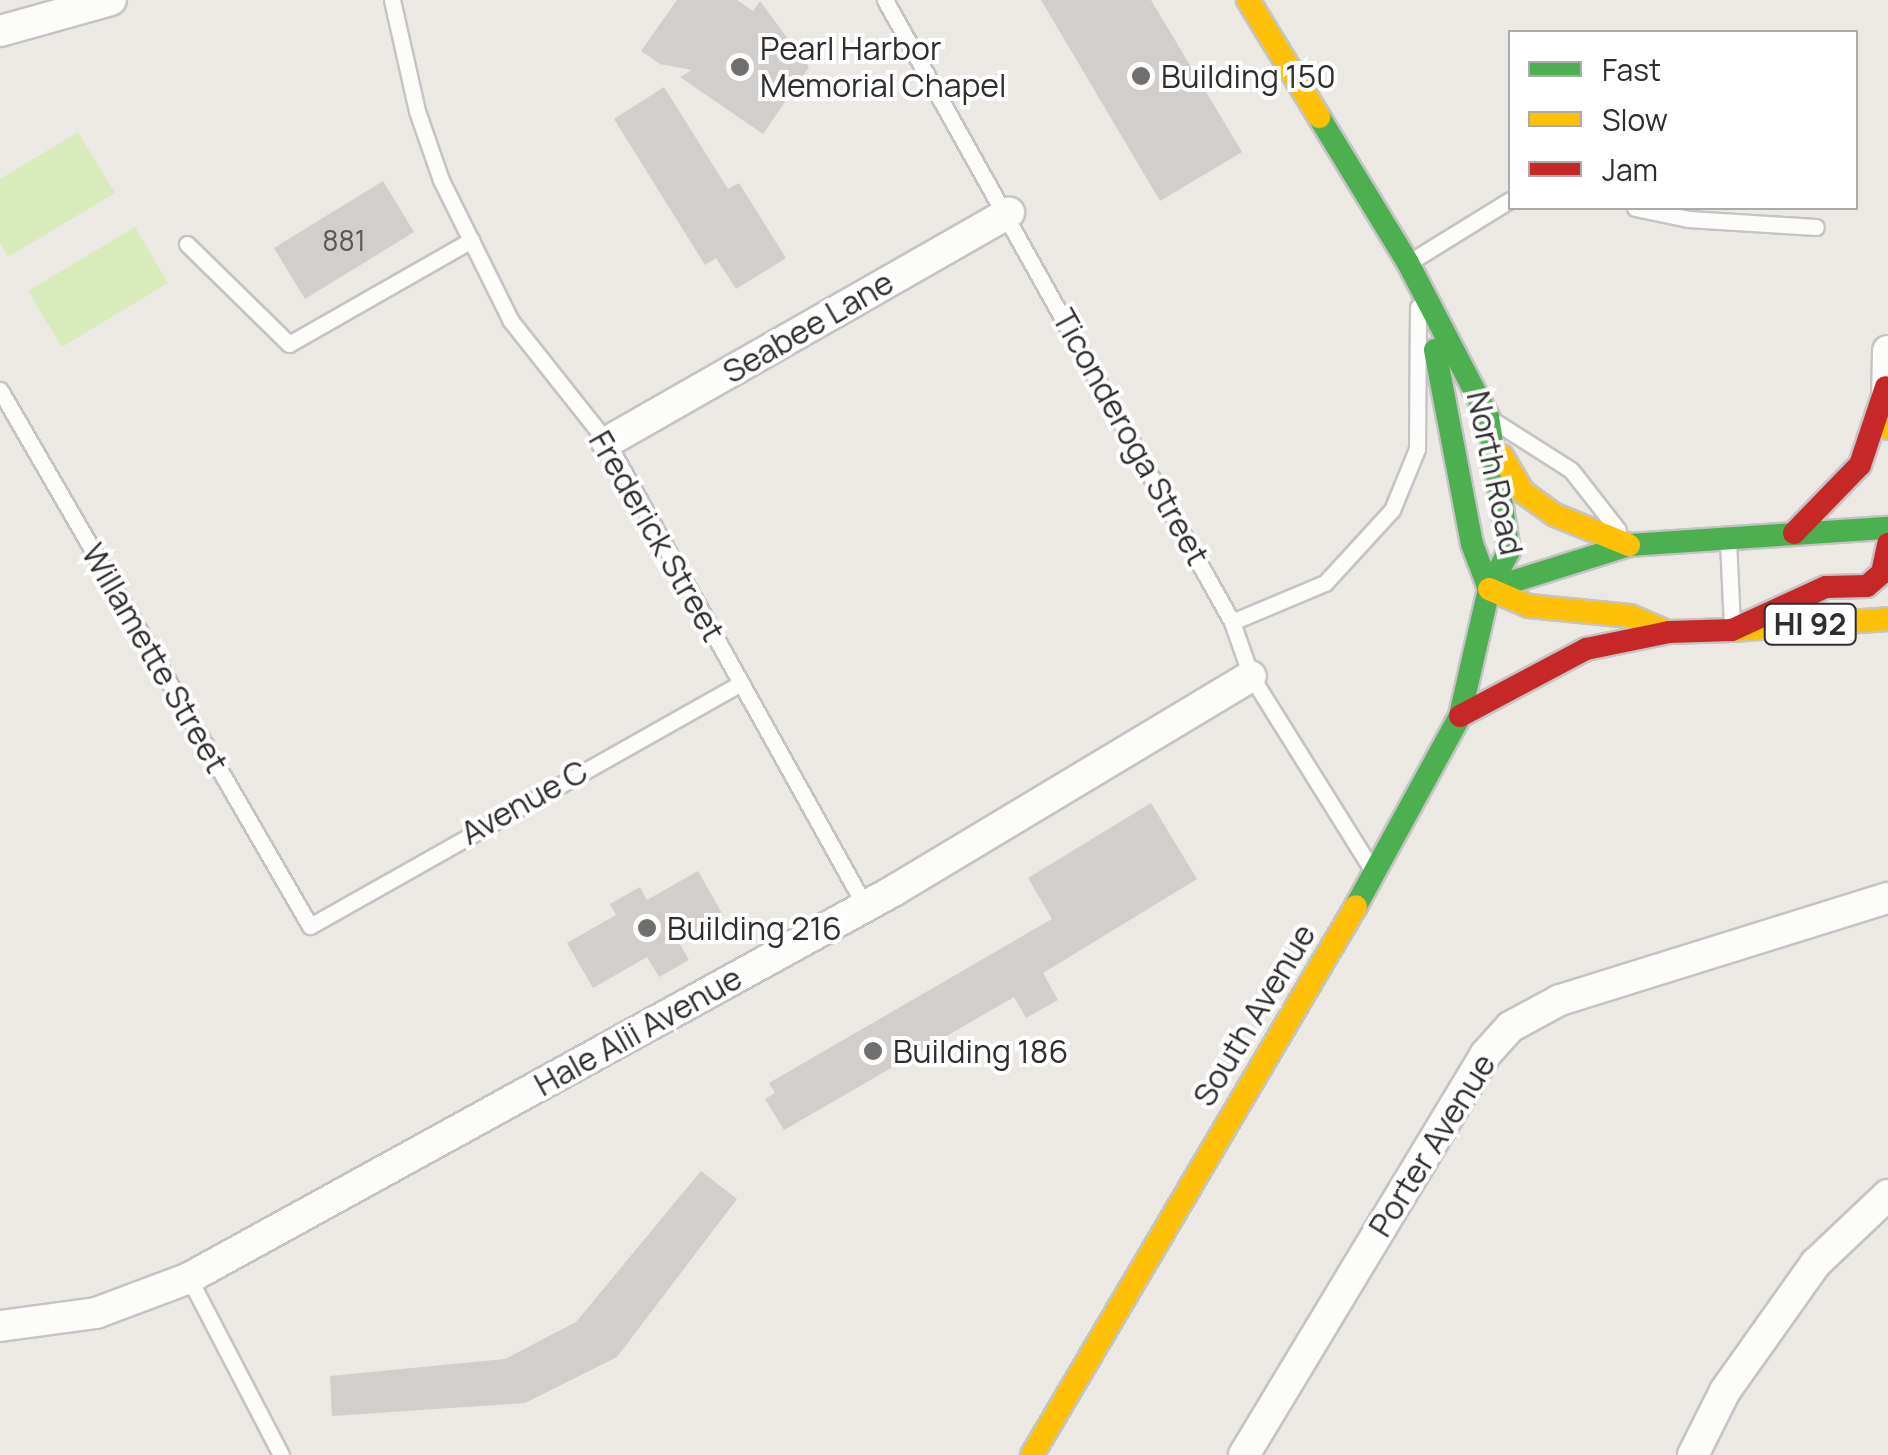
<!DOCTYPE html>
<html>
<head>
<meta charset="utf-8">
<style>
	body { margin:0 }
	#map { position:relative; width:1888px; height:1455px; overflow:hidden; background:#ece8e4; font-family:Manrope,sans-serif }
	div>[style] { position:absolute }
	.pitch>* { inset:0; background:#d9eabb }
	.building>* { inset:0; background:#d1cecb }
	.roads { filter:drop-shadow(2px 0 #c5c4c5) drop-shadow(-2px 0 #c5c4c5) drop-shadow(0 2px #c5c4c5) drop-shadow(0 -2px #c5c4c5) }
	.lane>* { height:15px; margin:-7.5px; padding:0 7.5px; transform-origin:7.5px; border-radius:7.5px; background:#fcfcfb }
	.street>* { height:30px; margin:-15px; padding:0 15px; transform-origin:15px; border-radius:15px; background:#fcfcfb }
	.fast>* { height:22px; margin:-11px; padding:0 11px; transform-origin:11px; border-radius:11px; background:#4caf50 }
	.slow>* { height:22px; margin:-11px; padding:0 11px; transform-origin:11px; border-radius:11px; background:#ffc107 }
	.jam>* { height:22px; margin:-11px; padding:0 11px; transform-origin:11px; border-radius:11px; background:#c62828 }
	.dots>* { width:28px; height:28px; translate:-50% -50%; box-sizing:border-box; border:5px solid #fff; border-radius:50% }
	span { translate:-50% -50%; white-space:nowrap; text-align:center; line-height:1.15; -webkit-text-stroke:8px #fff; paint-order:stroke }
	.number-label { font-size:28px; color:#585857 }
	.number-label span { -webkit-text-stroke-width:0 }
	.shield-label span { padding:2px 8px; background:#fff; border:2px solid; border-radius:8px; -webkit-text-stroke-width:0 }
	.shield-label { font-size:30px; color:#2e2e2e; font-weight:700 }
	.poi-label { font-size:32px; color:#2e2e2e }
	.left { translate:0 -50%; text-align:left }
	.street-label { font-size:32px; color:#2e2e2e }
	.legend { position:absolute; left:1508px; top:30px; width:350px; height:180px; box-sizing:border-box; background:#fff; border:2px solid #ababab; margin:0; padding:12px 18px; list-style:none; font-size:30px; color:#2e2e2e }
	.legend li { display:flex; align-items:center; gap:20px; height:50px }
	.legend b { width:50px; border:2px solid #ababab }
</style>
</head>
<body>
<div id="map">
	<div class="pitch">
		<div style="clip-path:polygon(78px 132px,115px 193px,8px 257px,0 243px,0 179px)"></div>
		<div style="clip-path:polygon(135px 227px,168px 283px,62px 347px,28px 291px)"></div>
	</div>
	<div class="building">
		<div style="clip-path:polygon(677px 0,737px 0,753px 11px,760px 1px,809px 67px,763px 134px,680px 77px,692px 70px,660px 64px,641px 51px)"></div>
		<div style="clip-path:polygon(1041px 0,1151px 0,1242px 152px,1160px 201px)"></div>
		<div style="clip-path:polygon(664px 87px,728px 189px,739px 183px,786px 258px,736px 289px,716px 258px,705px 265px,614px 119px)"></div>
		<div style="clip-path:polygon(383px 181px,414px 232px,305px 299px,274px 248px)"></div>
		<div style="clip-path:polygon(1151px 803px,1197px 879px,1043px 973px,1058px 1000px,1026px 1018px,1014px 997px,784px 1130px,765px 1099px,775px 1093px,769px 1083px,1052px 919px,1028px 878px)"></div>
		<div style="clip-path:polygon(698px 871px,723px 915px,678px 941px,689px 960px,659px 977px,647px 957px,593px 988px,567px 943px,616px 915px,610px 904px,640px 887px,647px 900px)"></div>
		<div style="clip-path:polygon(701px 1171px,737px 1199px,617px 1357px,525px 1403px,332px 1416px,330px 1376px,505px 1359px,576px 1322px)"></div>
	</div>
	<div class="roads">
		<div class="lane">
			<div style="left:392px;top:0;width:114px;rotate:77.3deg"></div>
			<div style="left:417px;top:111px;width:73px;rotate:70.8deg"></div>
			<div style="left:441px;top:180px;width:157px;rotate:63.6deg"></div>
			<div style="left:511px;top:321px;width:154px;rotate:51.6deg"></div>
			<div style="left:607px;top:442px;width:531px;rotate:60.92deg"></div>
			<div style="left:885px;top:0;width:712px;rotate:60.84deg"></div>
			<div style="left:1232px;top:622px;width:57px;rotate:70.6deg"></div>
			<div style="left:1251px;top:676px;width:230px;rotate:58deg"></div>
			<div style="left:1635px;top:208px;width:54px;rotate:11.7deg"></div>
			<div style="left:1688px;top:219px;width:128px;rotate:3.6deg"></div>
			<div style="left:187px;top:244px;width:143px;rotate:44.4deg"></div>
			<div style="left:289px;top:344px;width:210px;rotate:-29.7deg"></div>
			<div style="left:1408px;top:263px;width:120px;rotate:-31.7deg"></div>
			<div style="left:0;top:390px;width:619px;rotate:59.96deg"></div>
			<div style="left:310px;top:926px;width:495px;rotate:-29.4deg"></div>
			<div style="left:1494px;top:421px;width:91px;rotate:32.5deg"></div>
			<div style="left:1571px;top:470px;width:76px;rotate:51.9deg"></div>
			<div style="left:1728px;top:541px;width:86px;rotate:87.3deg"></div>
			<div style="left:1232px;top:622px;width:101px;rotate:-22.8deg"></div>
			<div style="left:1325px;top:583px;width:99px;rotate:-47.5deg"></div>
			<div style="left:1392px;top:510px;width:66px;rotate:-67.7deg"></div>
			<div style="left:1417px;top:449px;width:142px;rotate:-89.6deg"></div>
			<div style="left:189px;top:1278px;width:199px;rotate:62.5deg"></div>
		</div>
		<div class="street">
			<div style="left:0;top:31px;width:115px;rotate:-15.6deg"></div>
			<div style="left:1887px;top:408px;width:57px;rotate:-89deg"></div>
			<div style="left:607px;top:442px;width:463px;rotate:-29.7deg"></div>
			<div style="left:0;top:1326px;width:97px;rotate:-7.7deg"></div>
			<div style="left:96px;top:1313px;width:99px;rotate:-20.6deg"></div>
			<div style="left:189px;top:1278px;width:806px;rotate:-28.79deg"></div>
			<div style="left:895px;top:890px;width:415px;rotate:-31deg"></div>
			<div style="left:1244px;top:1455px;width:467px;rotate:-58.9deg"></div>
			<div style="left:1485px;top:1055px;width:38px;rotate:-48deg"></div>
			<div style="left:1510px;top:1027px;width:57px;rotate:-28.4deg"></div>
			<div style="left:1560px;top:1000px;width:343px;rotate:-17.3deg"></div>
			<div style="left:1693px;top:1455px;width:72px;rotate:-63.4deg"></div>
			<div style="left:1725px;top:1391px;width:157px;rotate:-54.6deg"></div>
			<div style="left:1816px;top:1263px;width:99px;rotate:-43.4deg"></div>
		</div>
		<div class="fast">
			<div style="left:1319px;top:117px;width:171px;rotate:58.6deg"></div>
			<div style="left:1408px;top:263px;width:174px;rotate:62.5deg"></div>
			<div style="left:1488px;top:417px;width:136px;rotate:81.1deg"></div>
			<div style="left:1509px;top:551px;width:43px;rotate:117.8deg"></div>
			<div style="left:1489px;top:589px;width:130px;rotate:102.9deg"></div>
			<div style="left:1460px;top:716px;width:217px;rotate:118.7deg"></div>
			<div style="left:1435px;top:350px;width:197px;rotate:79.2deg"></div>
			<div style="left:1472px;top:544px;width:48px;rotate:69.3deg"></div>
			<div style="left:1489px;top:589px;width:147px;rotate:-17.4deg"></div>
			<div style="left:1629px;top:545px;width:260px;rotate:-3.8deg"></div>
		</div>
		<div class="slow">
			<div style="left:1248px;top:0;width:137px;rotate:58.7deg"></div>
			<div style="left:1887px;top:426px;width:2px;rotate:63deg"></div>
			<div style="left:1502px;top:456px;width:42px;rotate:59.7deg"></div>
			<div style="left:1523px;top:492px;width:39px;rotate:36deg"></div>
			<div style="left:1555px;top:515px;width:80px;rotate:22.1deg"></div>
			<div style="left:1489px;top:589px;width:43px;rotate:23deg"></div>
			<div style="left:1529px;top:606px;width:101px;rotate:5.7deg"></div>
			<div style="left:1630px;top:616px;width:36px;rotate:23deg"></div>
			<div style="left:1732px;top:630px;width:156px;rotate:-4deg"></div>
			<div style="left:1032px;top:1455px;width:637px;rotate:-59.45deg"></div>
		</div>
		<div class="jam">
			<div style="left:1794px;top:533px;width:95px;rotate:-45.9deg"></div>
			<div style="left:1860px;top:465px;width:82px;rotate:-71.6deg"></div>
			<div style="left:1460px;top:716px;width:143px;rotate:-28deg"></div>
			<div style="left:1586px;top:649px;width:85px;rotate:-11.6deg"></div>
			<div style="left:1669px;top:632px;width:63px;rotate:-1.8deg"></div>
			<div style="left:1732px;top:630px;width:103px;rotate:-24.6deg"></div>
			<div style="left:1826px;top:587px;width:41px;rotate:-1.4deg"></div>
			<div style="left:1867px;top:586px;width:20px;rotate:-41deg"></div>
			<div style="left:1882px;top:573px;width:30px;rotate:-78deg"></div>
		</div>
	</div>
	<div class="dots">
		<div style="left:740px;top:67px;background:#706f6e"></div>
		<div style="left:1141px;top:76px;background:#706f6e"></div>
		<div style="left:647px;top:928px;background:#706f6e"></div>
		<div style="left:873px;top:1051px;background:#706f6e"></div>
	</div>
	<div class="number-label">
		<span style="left:344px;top:240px">881</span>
	</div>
	<div class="shield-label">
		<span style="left:1810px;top:624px">HI 92</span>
	</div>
	<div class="poi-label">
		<span class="left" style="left:760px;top:67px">Pearl Harbor<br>Memorial Chapel</span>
		<span class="left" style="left:1161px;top:76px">Building 150</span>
		<span class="left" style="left:667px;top:928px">Building 216</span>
		<span class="left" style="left:893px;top:1051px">Building 186</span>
	</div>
	<div class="street-label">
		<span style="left:808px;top:327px;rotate:-30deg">Seabee Lane</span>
		<span style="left:1131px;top:437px;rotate:61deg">Ticonderoga Street</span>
		<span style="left:1495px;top:473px;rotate:78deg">North Road</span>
		<span style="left:657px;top:536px;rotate:60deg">Frederick Street</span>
		<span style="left:155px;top:658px;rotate:60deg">Willamette Street</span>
		<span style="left:524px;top:802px;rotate:-29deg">Avenue C</span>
		<span style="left:1254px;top:1015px;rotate:-59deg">South Avenue</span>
		<span style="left:638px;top:1031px;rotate:-29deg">Hale Alii Avenue</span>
		<span style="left:1432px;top:1145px;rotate:-58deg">Porter Avenue</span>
	</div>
	<ul class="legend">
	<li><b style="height:12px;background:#4caf50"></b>Fast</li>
	<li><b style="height:12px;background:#ffc107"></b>Slow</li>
	<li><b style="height:12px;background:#c62828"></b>Jam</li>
	</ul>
</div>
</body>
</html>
